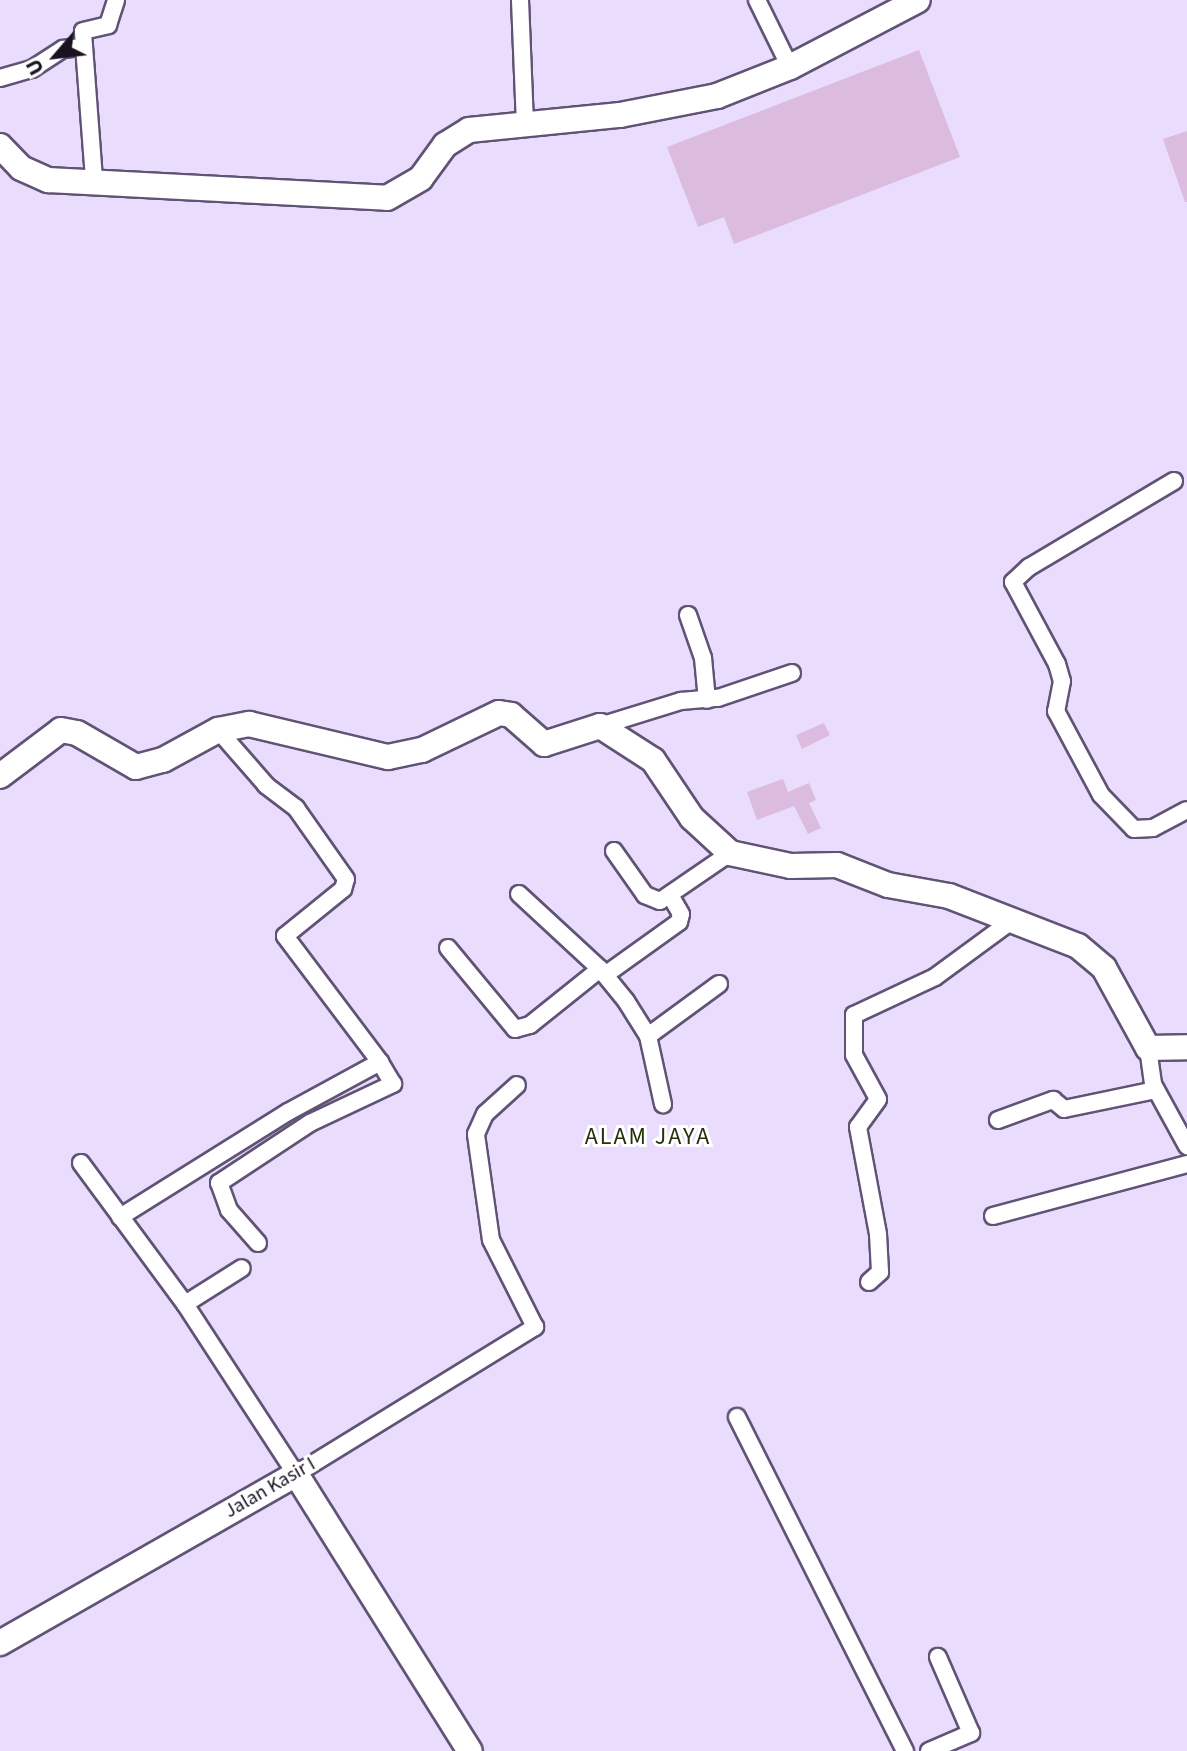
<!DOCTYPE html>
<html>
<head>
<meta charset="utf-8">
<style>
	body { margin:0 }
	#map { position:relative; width:1187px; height:1751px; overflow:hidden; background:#e9dcfd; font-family:"Source Sans 3",sans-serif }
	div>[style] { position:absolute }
	.building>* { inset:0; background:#dbbcde }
	.roads { filter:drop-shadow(2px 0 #615375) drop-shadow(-2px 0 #615375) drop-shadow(0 2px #615375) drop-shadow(0 -2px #615375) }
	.street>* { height:16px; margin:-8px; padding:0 8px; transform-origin:8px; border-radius:8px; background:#fff }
	.secondary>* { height:24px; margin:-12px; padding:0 12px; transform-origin:12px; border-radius:12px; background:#fff }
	span { translate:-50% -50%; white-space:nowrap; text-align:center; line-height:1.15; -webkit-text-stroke:6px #fff; paint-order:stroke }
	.street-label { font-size:20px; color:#191321 }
	.quarter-label { font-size:24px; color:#26310b; letter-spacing:2px }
	.north { position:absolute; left:16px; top:16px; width:80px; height:80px; -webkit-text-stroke:6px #fff; paint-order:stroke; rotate:242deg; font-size:22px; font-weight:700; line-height:32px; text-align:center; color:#191321 }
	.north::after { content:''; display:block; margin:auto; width:28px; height:36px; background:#191321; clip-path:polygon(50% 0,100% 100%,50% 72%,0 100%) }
</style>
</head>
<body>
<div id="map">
	<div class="building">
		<div style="clip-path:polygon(919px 50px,960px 157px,734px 244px,724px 217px,698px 227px,667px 147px)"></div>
		<div style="clip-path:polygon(1187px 131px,1187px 202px,1185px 202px,1163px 139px)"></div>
		<div style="clip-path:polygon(824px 723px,830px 735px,802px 749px,796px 735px)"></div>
		<div style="clip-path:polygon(783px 779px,788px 792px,809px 783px,816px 800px,809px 803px,821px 828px,808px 834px,794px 806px,757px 820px,747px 792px)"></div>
	</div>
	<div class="roads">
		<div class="street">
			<div style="left:520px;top:0;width:123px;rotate:87.7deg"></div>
			<div style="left:757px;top:0;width:75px;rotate:63.8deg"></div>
			<div style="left:0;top:78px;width:33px;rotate:-16deg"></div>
			<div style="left:32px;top:69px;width:37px;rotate:-33deg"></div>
			<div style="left:63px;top:49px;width:19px;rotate:-6deg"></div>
			<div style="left:94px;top:179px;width:148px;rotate:-94.3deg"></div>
			<div style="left:83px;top:31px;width:26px;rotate:-13deg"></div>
			<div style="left:108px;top:25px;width:26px;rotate:-72deg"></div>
			<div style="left:1174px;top:481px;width:169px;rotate:149.3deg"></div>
			<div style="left:1029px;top:567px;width:22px;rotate:137deg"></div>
			<div style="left:1013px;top:582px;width:93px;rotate:61.8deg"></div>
			<div style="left:1057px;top:664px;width:18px;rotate:74deg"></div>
			<div style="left:1062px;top:681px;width:31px;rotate:101deg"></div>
			<div style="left:1056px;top:711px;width:95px;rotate:61.8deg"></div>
			<div style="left:1101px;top:795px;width:47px;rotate:45.9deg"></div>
			<div style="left:1134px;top:829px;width:19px;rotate:-3deg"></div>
			<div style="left:1153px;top:828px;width:38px;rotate:-28deg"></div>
			<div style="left:688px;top:615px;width:46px;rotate:70.8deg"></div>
			<div style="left:703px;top:658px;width:42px;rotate:84.6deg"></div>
			<div style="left:600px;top:726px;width:85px;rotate:-17.2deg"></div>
			<div style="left:681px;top:701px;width:37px;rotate:-5deg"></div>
			<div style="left:718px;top:698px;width:78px;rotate:-18.7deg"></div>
			<div style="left:614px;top:851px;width:54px;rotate:54.8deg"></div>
			<div style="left:645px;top:895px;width:16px;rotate:22deg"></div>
			<div style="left:660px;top:901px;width:85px;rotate:-34.4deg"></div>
			<div style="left:519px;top:894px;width:110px;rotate:42.8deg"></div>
			<div style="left:600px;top:969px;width:41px;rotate:50.9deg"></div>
			<div style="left:626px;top:1001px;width:41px;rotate:57.8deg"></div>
			<div style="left:648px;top:1036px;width:70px;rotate:77.6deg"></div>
			<div style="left:448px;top:948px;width:105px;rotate:50.4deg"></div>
			<div style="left:515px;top:1029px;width:16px;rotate:-15deg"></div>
			<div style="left:530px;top:1025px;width:90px;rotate:-38.7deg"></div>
			<div style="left:605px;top:975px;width:91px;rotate:-35.6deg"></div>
			<div style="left:679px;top:922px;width:8px;rotate:-76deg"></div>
			<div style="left:681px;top:914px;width:20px;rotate:-120deg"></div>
			<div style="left:648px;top:1036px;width:88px;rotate:-36.2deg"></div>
			<div style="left:1148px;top:1048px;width:36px;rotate:82deg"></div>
			<div style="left:1153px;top:1084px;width:71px;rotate:61.3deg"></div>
			<div style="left:998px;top:1120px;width:59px;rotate:-20deg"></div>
			<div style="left:1053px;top:1100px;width:14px;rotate:39deg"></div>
			<div style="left:1064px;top:1109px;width:94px;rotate:-11.7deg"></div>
			<div style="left:81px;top:1163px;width:175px;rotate:53.6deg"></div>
			<div style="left:185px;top:1304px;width:203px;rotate:56.9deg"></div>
			<div style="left:296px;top:1474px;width:281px;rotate:-31.6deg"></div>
			<div style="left:535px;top:1327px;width:97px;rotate:-116.8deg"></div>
			<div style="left:491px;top:1240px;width:107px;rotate:-98.1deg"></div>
			<div style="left:476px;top:1134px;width:22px;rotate:-66deg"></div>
			<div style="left:485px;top:1114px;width:43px;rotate:-42.2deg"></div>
			<div style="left:993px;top:1216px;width:201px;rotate:-15deg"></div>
			<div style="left:120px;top:1217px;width:198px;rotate:-32deg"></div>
			<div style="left:288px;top:1112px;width:105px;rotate:-28.5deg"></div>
			<div style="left:380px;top:1062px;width:158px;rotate:-127deg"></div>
			<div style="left:285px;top:936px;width:75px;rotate:-39deg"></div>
			<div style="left:343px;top:889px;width:10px;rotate:-73deg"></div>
			<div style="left:346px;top:879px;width:87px;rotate:-125.2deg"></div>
			<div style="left:296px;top:808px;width:38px;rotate:-143deg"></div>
			<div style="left:266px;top:785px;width:73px;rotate:-131.1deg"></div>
			<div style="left:258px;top:1243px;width:44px;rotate:-131.3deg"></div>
			<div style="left:229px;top:1210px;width:29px;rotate:-110deg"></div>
			<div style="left:219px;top:1183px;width:109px;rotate:-33.4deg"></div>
			<div style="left:310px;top:1123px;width:92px;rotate:-25.2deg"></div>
			<div style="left:393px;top:1084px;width:26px;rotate:-121deg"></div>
			<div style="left:869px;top:1282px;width:15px;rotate:-42deg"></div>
			<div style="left:880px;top:1272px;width:38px;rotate:-93deg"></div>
			<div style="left:878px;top:1234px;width:109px;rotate:-100.6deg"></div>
			<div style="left:858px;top:1127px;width:34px;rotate:-54deg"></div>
			<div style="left:878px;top:1099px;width:50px;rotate:-118.6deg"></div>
			<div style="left:854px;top:1055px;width:40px;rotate:-90deg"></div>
			<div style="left:854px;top:1015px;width:89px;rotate:-25.1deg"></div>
			<div style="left:935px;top:977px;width:93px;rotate:-36.3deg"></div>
			<div style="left:185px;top:1304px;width:67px;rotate:-32.3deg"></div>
			<div style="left:737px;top:1417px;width:374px;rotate:63.3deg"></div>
			<div style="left:929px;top:1751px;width:46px;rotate:-23.2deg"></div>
			<div style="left:971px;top:1733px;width:83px;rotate:-113.5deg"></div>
		</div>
		<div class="secondary">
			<div style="left:0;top:146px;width:30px;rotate:46deg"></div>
			<div style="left:21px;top:168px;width:30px;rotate:24deg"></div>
			<div style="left:48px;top:180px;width:339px;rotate:3deg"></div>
			<div style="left:387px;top:198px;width:39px;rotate:-30deg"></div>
			<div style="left:421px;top:178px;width:41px;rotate:-54deg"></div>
			<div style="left:445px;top:145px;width:28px;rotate:-32deg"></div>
			<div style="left:469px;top:130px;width:152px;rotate:-5.7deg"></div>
			<div style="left:620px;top:115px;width:99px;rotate:-11.1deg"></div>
			<div style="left:717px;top:96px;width:79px;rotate:-21.7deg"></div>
			<div style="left:790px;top:67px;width:144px;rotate:-27.6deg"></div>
			<div style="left:0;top:776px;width:76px;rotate:-37deg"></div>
			<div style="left:61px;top:730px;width:16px;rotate:11deg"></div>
			<div style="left:77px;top:733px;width:68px;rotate:30deg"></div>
			<div style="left:136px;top:767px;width:28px;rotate:-15deg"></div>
			<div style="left:163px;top:760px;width:63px;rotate:-28.6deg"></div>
			<div style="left:218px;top:730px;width:32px;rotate:-11deg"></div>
			<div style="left:249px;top:724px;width:143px;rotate:13.4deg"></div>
			<div style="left:388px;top:757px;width:35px;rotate:-12deg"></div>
			<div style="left:422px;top:750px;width:85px;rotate:-25.7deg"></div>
			<div style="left:499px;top:713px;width:12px;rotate:9deg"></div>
			<div style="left:511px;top:715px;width:44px;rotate:41.3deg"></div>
			<div style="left:544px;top:744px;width:59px;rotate:-17.8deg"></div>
			<div style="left:600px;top:726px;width:63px;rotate:32.7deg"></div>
			<div style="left:653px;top:760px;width:70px;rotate:56.1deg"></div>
			<div style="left:692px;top:818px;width:52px;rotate:42.6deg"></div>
			<div style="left:730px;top:853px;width:62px;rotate:12deg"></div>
			<div style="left:791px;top:866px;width:46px;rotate:-1.2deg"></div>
			<div style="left:837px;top:865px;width:55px;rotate:21.4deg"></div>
			<div style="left:888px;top:885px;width:62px;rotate:10.2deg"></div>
			<div style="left:949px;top:896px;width:138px;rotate:21.2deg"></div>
			<div style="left:1078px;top:946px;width:34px;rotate:40deg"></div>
			<div style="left:1104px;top:968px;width:91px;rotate:61.2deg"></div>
			<div style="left:1148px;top:1048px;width:39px;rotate:-1deg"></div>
			<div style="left:0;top:1643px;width:341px;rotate:-29.7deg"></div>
			<div style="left:296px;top:1474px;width:327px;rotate:57.9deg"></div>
		</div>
	</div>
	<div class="street-label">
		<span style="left:270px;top:1488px;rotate:-30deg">Jalan Kasir I</span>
	</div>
	<div class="quarter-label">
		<span style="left:648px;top:1137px">ALAM JAYA</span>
	</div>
	<div class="north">U</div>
</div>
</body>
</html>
